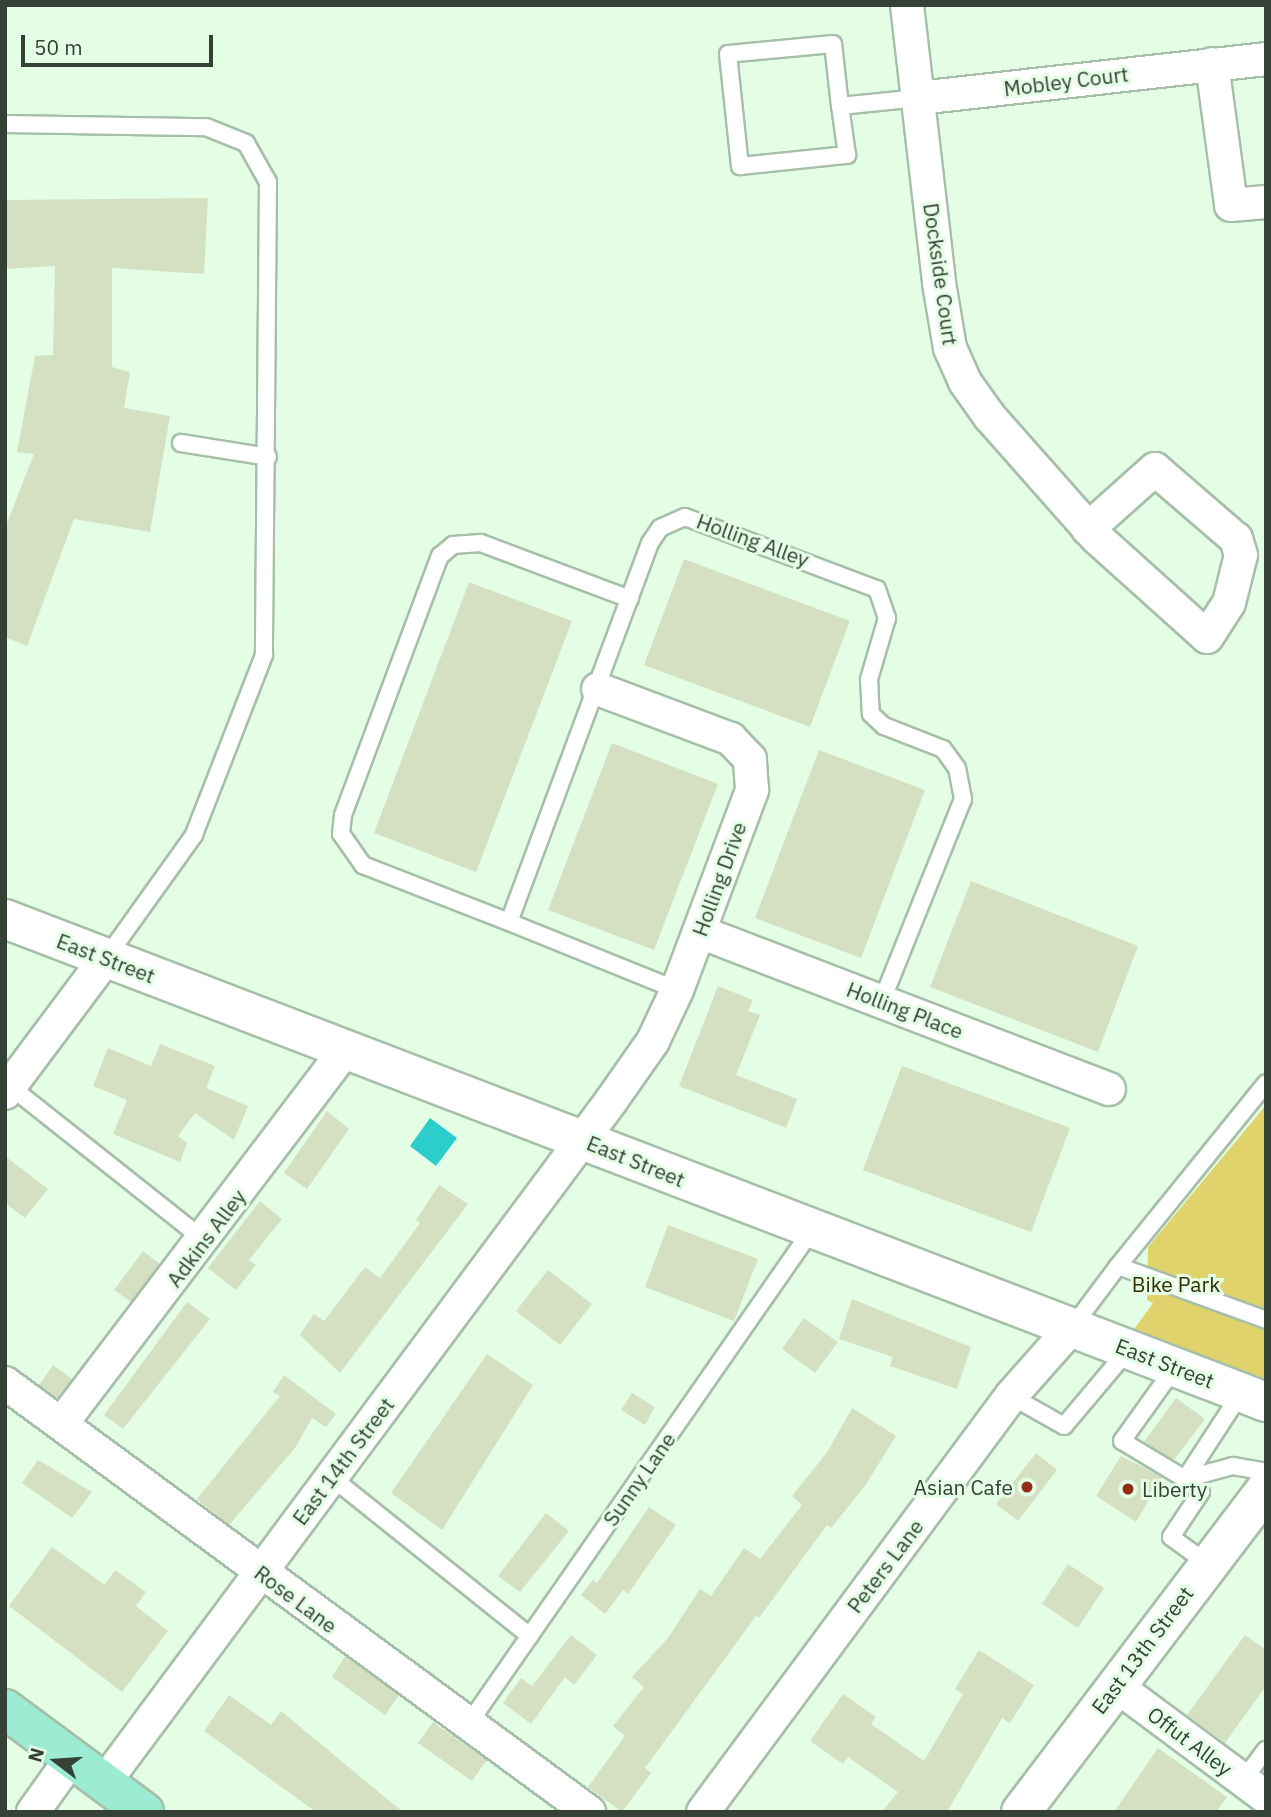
<!DOCTYPE html>
<html>
<head>
<meta charset="utf-8">
<style>
	body { margin:0 }
	#map { position:relative; width:1271px; height:1817px; overflow:hidden; background:#e4fee6; font-family:"IBM Plex Sans",sans-serif }
	div>[style] { position:absolute }
	.green>* { inset:0; background:#e1d36c }
	.water>* { inset:0; background:#2bcecb }
	.building>* { inset:0; background:#d4e0c1 }
	.roads { filter:drop-shadow(2px 0 #a6bfa8) drop-shadow(-2px 0 #a6bfa8) drop-shadow(0 2px #a6bfa8) drop-shadow(0 -2px #a6bfa8) }
	.lane>* { height:16px; margin:-8px; padding:0 8px; transform-origin:8px; border-radius:8px; background:#fff }
	.street>* { height:32px; margin:-16px; padding:0 16px; transform-origin:16px; border-radius:16px; background:#fff }
	.secondary>* { height:38px; margin:-19px; padding:0 19px; transform-origin:19px; border-radius:19px; background:#fff }
	.primary>* { height:38px; margin:-19px; padding:0 19px; transform-origin:19px; border-radius:19px; background:#9cebd3 }
	.dots>* { width:19px; height:19px; translate:-50% -50%; box-sizing:border-box; border:4px solid #e4fee6; border-radius:50% }
	span { translate:-50% -50%; white-space:nowrap; text-align:center; line-height:1.15; -webkit-text-stroke:6px #e4fee6; paint-order:stroke }
	.street-label { font-size:21px; color:#354036 }
	.park-label { font-size:21px; color:#332d00 }
	.poi-label { font-size:21px; color:#354036 }
	.right { translate:-100% -50%; text-align:right }
	.left { translate:0 -50%; text-align:left }
	.frame { position:absolute; inset:0; border:7px solid #354036; pointer-events:none }
	.north { position:absolute; left:21px; top:1726px; width:70px; height:70px; -webkit-text-stroke:5px #e4fee6; paint-order:stroke; rotate:287deg; font-size:19px; font-weight:700; line-height:28px; text-align:center; color:#354036 }
	.north::after { content:''; display:block; margin:auto; width:24px; height:32px; background:#354036; clip-path:polygon(50% 0,100% 100%,50% 72%,0 100%) }
	.scale { position:absolute; left:21px; top:35px; width:192px; height:32px; box-sizing:border-box; border:4px solid #354036; border-top:0; padding-left:9px; font-size:21px; line-height:24px; white-space:nowrap; color:#354036; -webkit-text-stroke:5px #e4fee6; paint-order:stroke }
</style>
</head>
<body>
<div id="map">
	<div class="green">
		<div style="clip-path:polygon(1266px 1105px,1266px 1400px,1121px 1347px,1153px 1303px,1147px 1300px,1148px 1247px)"></div>
	</div>
	<div class="water">
		<div style="clip-path:polygon(430px 1118px,457px 1138px,436px 1166px,410px 1146px)"></div>
	</div>
	<div class="building">
		<div style="clip-path:polygon(208px 198px,204px 274px,112px 268px,112px 367px,130px 372px,124px 408px,170px 416px,150px 532px,74px 519px,27px 646px,5px 637px,5px 528px,34px 454px,17px 452px,35px 356px,53px 355px,55px 266px,5px 269px,5px 200px)"></div>
		<div style="clip-path:polygon(684px 559px,850px 621px,810px 727px,644px 665px)"></div>
		<div style="clip-path:polygon(469px 582px,572px 621px,476px 872px,374px 833px)"></div>
		<div style="clip-path:polygon(612px 743px,718px 784px,654px 950px,548px 910px)"></div>
		<div style="clip-path:polygon(819px 750px,925px 790px,861px 958px,755px 918px)"></div>
		<div style="clip-path:polygon(971px 881px,1138px 946px,1098px 1052px,930px 987px)"></div>
		<div style="clip-path:polygon(718px 986px,753px 1000px,748px 1011px,760px 1015px,736px 1075px,797px 1099px,786px 1128px,679px 1086px)"></div>
		<div style="clip-path:polygon(160px 1044px,215px 1066px,206px 1088px,248px 1106px,234px 1140px,195px 1113px,178px 1136px,187px 1143px,180px 1162px,113px 1134px,127px 1100px,93px 1086px,108px 1048px,151px 1066px)"></div>
		<div style="clip-path:polygon(902px 1066px,1070px 1128px,1031px 1232px,863px 1170px)"></div>
		<div style="clip-path:polygon(327px 1111px,349px 1129px,307px 1189px,284px 1173px)"></div>
		<div style="clip-path:polygon(5px 1156px,48px 1189px,25px 1218px,5px 1203px)"></div>
		<div style="clip-path:polygon(439px 1185px,468px 1204px,340px 1373px,300px 1335px,314px 1314px,324px 1321px,365px 1267px,380px 1278px,420px 1223px,416px 1220px)"></div>
		<div style="clip-path:polygon(260px 1201px,282px 1219px,249px 1260px,256px 1265px,236px 1290px,208px 1268px)"></div>
		<div style="clip-path:polygon(668px 1225px,758px 1259px,734px 1321px,645px 1287px)"></div>
		<div style="clip-path:polygon(143px 1251px,160px 1264px,131px 1302px,114px 1290px)"></div>
		<div style="clip-path:polygon(548px 1270px,592px 1304px,560px 1345px,516px 1311px)"></div>
		<div style="clip-path:polygon(852px 1299px,971px 1347px,957px 1389px,890px 1366px,893px 1357px,839px 1339px)"></div>
		<div style="clip-path:polygon(187px 1302px,210px 1319px,123px 1429px,104px 1415px)"></div>
		<div style="clip-path:polygon(804px 1318px,838px 1342px,815px 1373px,782px 1349px)"></div>
		<div style="clip-path:polygon(487px 1354px,533px 1385px,442px 1530px,391px 1493px)"></div>
		<div style="clip-path:polygon(53px 1365px,72px 1379px,57px 1399px,39px 1385px)"></div>
		<div style="clip-path:polygon(284px 1375px,336px 1414px,326px 1427px,312px 1418px,295px 1448px,229px 1525px,197px 1499px,280px 1396px,273px 1392px)"></div>
		<div style="clip-path:polygon(632px 1393px,655px 1407px,645px 1425px,621px 1410px)"></div>
		<div style="clip-path:polygon(1176px 1398px,1205px 1419px,1174px 1460px,1144px 1442px)"></div>
		<div style="clip-path:polygon(852px 1408px,896px 1436px,865px 1486px,831px 1528px,827px 1525px,759px 1618px,756px 1616px,645px 1768px,651px 1773px,622px 1812px,588px 1787px,625px 1736px,613px 1726px,644px 1687px,632px 1677px,668px 1638px,700px 1589px,711px 1596px,744px 1548px,760px 1559px,802px 1505px,792px 1496px,828px 1451px)"></div>
		<div style="clip-path:polygon(1036px 1453px,1057px 1470px,1018px 1521px,996px 1504px)"></div>
		<div style="clip-path:polygon(1121px 1456px,1162px 1477px,1136px 1522px,1096px 1496px)"></div>
		<div style="clip-path:polygon(38px 1460px,92px 1492px,72px 1518px,22px 1483px)"></div>
		<div style="clip-path:polygon(649px 1507px,676px 1525px,628px 1594px,623px 1590px,605px 1614px,581px 1595px,593px 1580px,597px 1583px)"></div>
		<div style="clip-path:polygon(546px 1513px,569px 1531px,520px 1592px,498px 1576px)"></div>
		<div style="clip-path:polygon(52px 1547px,105px 1585px,115px 1570px,146px 1592px,136px 1606px,168px 1631px,122px 1692px,9px 1606px)"></div>
		<div style="clip-path:polygon(1068px 1564px,1104px 1588px,1078px 1628px,1042px 1604px)"></div>
		<div style="clip-path:polygon(571px 1635px,597px 1655px,574px 1685px,565px 1677px,531px 1724px,503px 1703px,521px 1678px,532px 1686px)"></div>
		<div style="clip-path:polygon(1245px 1635px,1266px 1650px,1266px 1686px,1225px 1743px,1187px 1715px)"></div>
		<div style="clip-path:polygon(979px 1650px,1034px 1685px,1010px 1723px,1002px 1718px,947px 1812px,882px 1812px,898px 1792px,848px 1757px,843px 1764px,810px 1741px,843px 1694px,876px 1717px,871px 1724px,924px 1761px,963px 1694px,955px 1689px)"></div>
		<div style="clip-path:polygon(345px 1656px,399px 1695px,385px 1715px,332px 1677px)"></div>
		<div style="clip-path:polygon(229px 1695px,271px 1725px,281px 1711px,403px 1812px,316px 1812px,204px 1731px)"></div>
		<div style="clip-path:polygon(433px 1722px,487px 1760px,472px 1781px,418px 1743px)"></div>
		<div style="clip-path:polygon(1158px 1748px,1227px 1797px,1216px 1812px,1114px 1812px)"></div>
	</div>
	<div class="roads">
		<div class="lane">
			<div style="left:840px;top:106px;width:62px;rotate:-96.4deg"></div>
			<div style="left:833px;top:44px;width:105px;rotate:174.6deg"></div>
			<div style="left:728px;top:54px;width:113px;rotate:83.9deg"></div>
			<div style="left:740px;top:166px;width:108px;rotate:-5.9deg"></div>
			<div style="left:847px;top:155px;width:49px;rotate:-98.1deg"></div>
			<div style="left:840px;top:106px;width:79px;rotate:-5.8deg"></div>
			<div style="left:5px;top:124px;width:201px;rotate:0.9deg"></div>
			<div style="left:206px;top:127px;width:43px;rotate:21.8deg"></div>
			<div style="left:246px;top:143px;width:45px;rotate:60.6deg"></div>
			<div style="left:268px;top:182px;width:473px;rotate:90.5deg"></div>
			<div style="left:264px;top:655px;width:193px;rotate:111.3deg"></div>
			<div style="left:194px;top:835px;width:151px;rotate:125.6deg"></div>
			<div style="left:181px;top:443px;width:88px;rotate:9.1deg"></div>
			<div style="left:509px;top:922px;width:157px;rotate:-158.7deg"></div>
			<div style="left:363px;top:865px;width:38px;rotate:-125deg"></div>
			<div style="left:341px;top:834px;width:19px;rotate:-84deg"></div>
			<div style="left:343px;top:815px;width:277px;rotate:-69.5deg"></div>
			<div style="left:440px;top:556px;width:17px;rotate:-40deg"></div>
			<div style="left:453px;top:545px;width:28px;rotate:-4deg"></div>
			<div style="left:481px;top:543px;width:159px;rotate:20.6deg"></div>
			<div style="left:677px;top:990px;width:181px;rotate:-158deg"></div>
			<div style="left:509px;top:922px;width:404px;rotate:-69.6deg"></div>
			<div style="left:650px;top:543px;width:18px;rotate:-56deg"></div>
			<div style="left:660px;top:528px;width:27px;rotate:-24deg"></div>
			<div style="left:685px;top:517px;width:205px;rotate:20.6deg"></div>
			<div style="left:877px;top:589px;width:31px;rotate:71deg"></div>
			<div style="left:887px;top:618px;width:64px;rotate:106.4deg"></div>
			<div style="left:869px;top:679px;width:35px;rotate:87deg"></div>
			<div style="left:871px;top:714px;width:18px;rotate:43deg"></div>
			<div style="left:884px;top:726px;width:63px;rotate:21.3deg"></div>
			<div style="left:943px;top:749px;width:24px;rotate:54deg"></div>
			<div style="left:957px;top:768px;width:32px;rotate:79deg"></div>
			<div style="left:963px;top:799px;width:218px;rotate:111.9deg"></div>
			<div style="left:11px;top:1087px;width:248px;rotate:38.4deg"></div>
			<div style="left:1118px;top:1266px;width:235px;rotate:-51deg"></div>
			<div style="left:1073px;top:1326px;width:75px;rotate:-53.1deg"></div>
			<div style="left:1118px;top:1266px;width:158px;rotate:20deg"></div>
			<div style="left:1175px;top:1367px;width:91px;rotate:125.6deg"></div>
			<div style="left:1122px;top:1441px;width:74px;rotate:31.1deg"></div>
			<div style="left:1185px;top:1479px;width:103px;rotate:-56.9deg"></div>
			<div style="left:1011px;top:1396px;width:61px;rotate:29.5deg"></div>
			<div style="left:1064px;top:1426px;width:99px;rotate:-49.9deg"></div>
			<div style="left:330px;top:1476px;width:256px;rotate:38.7deg"></div>
			<div style="left:1208px;top:1564px;width:46px;rotate:-143.9deg"></div>
			<div style="left:1171px;top:1537px;width:54px;rotate:-56.3deg"></div>
			<div style="left:1201px;top:1492px;width:21px;rotate:-141deg"></div>
			<div style="left:1185px;top:1479px;width:50px;rotate:-15.2deg"></div>
			<div style="left:1233px;top:1466px;width:34px;rotate:10deg"></div>
			<div style="left:467px;top:1726px;width:603px;rotate:-55.2deg"></div>
			<div style="left:1243px;top:1780px;width:38px;rotate:-53deg"></div>
		</div>
		<div class="street">
			<div style="left:907px;top:5px;width:280px;rotate:83.4deg"></div>
			<div style="left:939px;top:283px;width:66px;rotate:80.4deg"></div>
			<div style="left:950px;top:348px;width:37px;rotate:66deg"></div>
			<div style="left:965px;top:382px;width:43px;rotate:54.5deg"></div>
			<div style="left:990px;top:417px;width:160px;rotate:48.5deg"></div>
			<div style="left:1096px;top:537px;width:149px;rotate:42deg"></div>
			<div style="left:1207px;top:637px;width:40px;rotate:-57.1deg"></div>
			<div style="left:1229px;top:603px;width:49px;rotate:-76deg"></div>
			<div style="left:1241px;top:555px;width:17px;rotate:-107deg"></div>
			<div style="left:1236px;top:539px;width:107px;rotate:-139.2deg"></div>
			<div style="left:1155px;top:469px;width:90px;rotate:138.2deg"></div>
			<div style="left:1212px;top:64px;width:142px;rotate:82.3deg"></div>
			<div style="left:1231px;top:205px;width:35px;rotate:-5deg"></div>
			<div style="left:919px;top:98px;width:349px;rotate:-6.4deg"></div>
			<div style="left:700px;top:932px;width:438px;rotate:21deg"></div>
			<div style="left:5px;top:1093px;width:169px;rotate:-53.2deg"></div>
			<div style="left:5px;top:1383px;width:725px;rotate:36.3deg"></div>
			<div style="left:62px;top:1423px;width:470px;rotate:-52.8deg"></div>
			<div style="left:1115px;top:1685px;width:188px;rotate:36.6deg"></div>
			<div style="left:104px;top:1783px;width:850px;rotate:-53.37deg"></div>
			<div style="left:611px;top:1101px;width:73px;rotate:-55deg"></div>
			<div style="left:653px;top:1041px;width:56px;rotate:-64.8deg"></div>
			<div style="left:677px;top:990px;width:214px;rotate:-69.4deg"></div>
			<div style="left:752px;top:790px;width:31px;rotate:-94deg"></div>
			<div style="left:750px;top:759px;width:28px;rotate:-134deg"></div>
			<div style="left:731px;top:739px;width:142px;rotate:-159.4deg"></div>
			<div style="left:33px;top:1812px;width:65px;rotate:-54.4deg"></div>
			<div style="left:703px;top:1812px;width:518px;rotate:-53.48deg"></div>
			<div style="left:1011px;top:1396px;width:94px;rotate:-48.5deg"></div>
		</div>
		<div class="secondary">
			<div style="left:5px;top:919px;width:1350px;rotate:20.96deg"></div>
			<div style="left:1021px;top:1812px;width:405px;rotate:-52.8deg"></div>
		</div>
		<div class="primary">
			<div style="left:5px;top:1709px;width:173px;rotate:36.5deg"></div>
		</div>
	</div>
	<div class="dots">
		<div style="left:1027px;top:1487px;background:#952c18"></div>
		<div style="left:1128px;top:1489px;background:#952c18"></div>
	</div>
	<div class="street-label">
		<span style="left:1066px;top:81px;rotate:-7deg">Mobley Court</span>
		<span style="left:941px;top:274px;rotate:82deg">Dockside Court</span>
		<span style="left:753px;top:540px;rotate:20deg">Holling Alley</span>
		<span style="left:719px;top:879px;rotate:-70deg">Holling Drive</span>
		<span style="left:106px;top:958px;rotate:21deg">East Street</span>
		<span style="left:905px;top:1010px;rotate:21deg">Holling Place</span>
		<span style="left:636px;top:1161px;rotate:22deg">East Street</span>
		<span style="left:206px;top:1238px;rotate:-53deg">Adkins Alley</span>
		<span style="left:1165px;top:1363px;rotate:21deg">East Street</span>
		<span style="left:343px;top:1461px;rotate:-53deg">East 14th Street</span>
		<span style="left:639px;top:1479px;rotate:-55deg">Sunny Lane</span>
		<span style="left:885px;top:1566px;rotate:-53deg">Peters Lane</span>
		<span style="left:296px;top:1599px;rotate:37deg">Rose Lane</span>
		<span style="left:1142px;top:1650px;rotate:-53deg">East 13th Street</span>
		<span style="left:1190px;top:1741px;rotate:37deg">Offut Alley</span>
	</div>
	<div class="park-label">
		<span style="left:1176px;top:1284px">Bike Park</span>
	</div>
	<div class="poi-label">
		<span class="right" style="left:1013px;top:1487px">Asian Cafe</span>
		<span class="left" style="left:1142px;top:1489px">Liberty</span>
	</div>
	<div class="frame"></div>
	<div class="north">N</div>
	<div class="scale">50 m</div>
</div>
</body>
</html>
